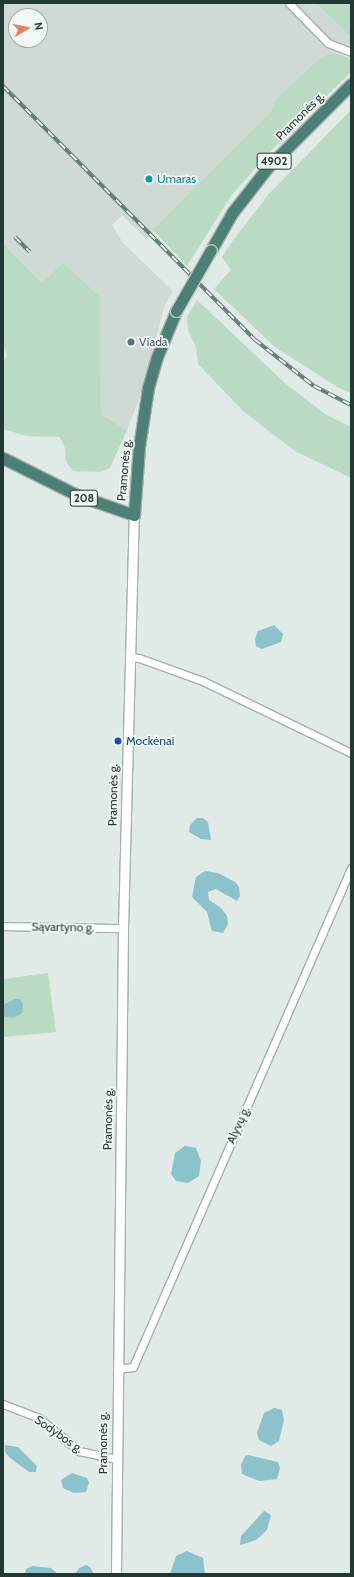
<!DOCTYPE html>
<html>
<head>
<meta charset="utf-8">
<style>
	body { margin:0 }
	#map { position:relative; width:354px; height:1577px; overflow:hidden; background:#e0eae6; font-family:Cabin,sans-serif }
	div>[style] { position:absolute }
	.built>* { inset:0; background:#cfdad5 }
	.green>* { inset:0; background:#badac3 }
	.water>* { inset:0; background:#8cc2cc }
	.roads { filter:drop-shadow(1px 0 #a3b1ad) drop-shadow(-1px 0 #a3b1ad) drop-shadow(0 1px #a3b1ad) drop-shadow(0 -1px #a3b1ad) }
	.minor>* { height:7px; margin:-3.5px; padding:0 3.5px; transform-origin:3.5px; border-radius:3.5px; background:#fff }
	.secondary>* { height:9px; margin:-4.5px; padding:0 4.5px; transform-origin:4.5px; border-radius:4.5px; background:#fff }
	.trunk>* { height:11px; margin:-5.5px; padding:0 5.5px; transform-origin:5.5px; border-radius:5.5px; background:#4c8074 }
	.rail>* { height:4px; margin-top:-2px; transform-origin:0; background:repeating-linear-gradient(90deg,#f1f7f4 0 8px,#5c756e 0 16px); box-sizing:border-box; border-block:1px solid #5c756e }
	.bridges { filter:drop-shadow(1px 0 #bdc4c2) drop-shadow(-1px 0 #bdc4c2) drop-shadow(0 1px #bdc4c2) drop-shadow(0 -1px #bdc4c2) }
	.trunk-bridge>* { height:11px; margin:-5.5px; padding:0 5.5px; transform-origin:5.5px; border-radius:5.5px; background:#4c8074 }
	.dots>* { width:11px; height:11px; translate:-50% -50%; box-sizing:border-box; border:2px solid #f1f7f4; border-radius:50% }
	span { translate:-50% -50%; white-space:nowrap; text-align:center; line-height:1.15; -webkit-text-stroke:3.5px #f1f7f4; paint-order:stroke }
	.shield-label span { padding:1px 3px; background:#f1f7f4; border:1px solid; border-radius:3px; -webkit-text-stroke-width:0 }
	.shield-label { font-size:11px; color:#223933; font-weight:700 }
	.street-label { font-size:12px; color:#223933 }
	.culture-label { font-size:12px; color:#0d838f }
	.left { translate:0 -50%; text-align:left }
	.service-label { font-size:12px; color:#4e5e75 }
	.transit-label { font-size:12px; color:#164399 }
	.frame { position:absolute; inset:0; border:4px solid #223933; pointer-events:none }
	.north { position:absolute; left:8px; top:8px; width:40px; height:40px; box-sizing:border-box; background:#f1f7f4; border:1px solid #9eaba7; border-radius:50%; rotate:80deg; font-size:11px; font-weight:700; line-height:16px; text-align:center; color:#223933 }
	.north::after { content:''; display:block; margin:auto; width:14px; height:18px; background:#e88160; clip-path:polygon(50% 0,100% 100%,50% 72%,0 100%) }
</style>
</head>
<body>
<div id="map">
	<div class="built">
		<div style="clip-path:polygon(evenodd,3px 3px,316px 3px,351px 37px,351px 46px,343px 54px,333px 53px,276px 99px,270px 113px,146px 239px,122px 215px,112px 225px,123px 243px,173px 291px,165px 305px,139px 400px,127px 430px,101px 414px,100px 297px,42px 283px,3px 243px,3px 3px,16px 16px,40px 16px,40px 40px,16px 40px,16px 16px)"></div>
	</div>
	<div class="green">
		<div style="clip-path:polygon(316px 3px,351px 3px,351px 37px)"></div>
		<div style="clip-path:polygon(333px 53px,348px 57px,351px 60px,351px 72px,266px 156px,231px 196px,187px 266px,153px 230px,270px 113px,276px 99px,319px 59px)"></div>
		<div style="clip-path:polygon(351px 110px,351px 393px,339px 388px,275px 347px,214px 289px,231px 270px,222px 257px,231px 243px,268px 195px)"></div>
		<div style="clip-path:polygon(3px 243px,42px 283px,63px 263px,100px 297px,101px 414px,127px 430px,110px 468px,100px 472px,73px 471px,66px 462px,65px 448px,60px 437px,27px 436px,3px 429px,3px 362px,7px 356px,3px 344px)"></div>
		<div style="clip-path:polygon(197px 300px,286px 384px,325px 414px,351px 427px,351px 478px,295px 451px,243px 411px,198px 364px,196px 347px,188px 330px,187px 317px)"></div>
		<div style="clip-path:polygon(48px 973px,56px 1032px,3px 1037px,3px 979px)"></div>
	</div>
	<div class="water">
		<div style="clip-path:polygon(274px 625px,283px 634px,281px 642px,262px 649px,256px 646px,255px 639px,258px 631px)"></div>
		<div style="clip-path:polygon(197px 818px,203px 818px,208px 822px,211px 840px,201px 839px,189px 832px,190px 825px)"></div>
		<div style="clip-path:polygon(205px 871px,218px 873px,235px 882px,239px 887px,240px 896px,237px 901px,216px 889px,208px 892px,209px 900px,221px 908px,227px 916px,228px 924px,223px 933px,212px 931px,207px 912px,192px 897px,196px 877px)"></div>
		<div style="clip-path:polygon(15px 999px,20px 999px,23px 1004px,22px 1013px,13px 1018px,3px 1016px,3px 1005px)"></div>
		<div style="clip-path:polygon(185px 1146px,196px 1148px,201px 1161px,199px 1176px,188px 1183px,176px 1181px,171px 1174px,175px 1153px)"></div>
		<div style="clip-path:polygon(274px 1408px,282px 1410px,284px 1420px,279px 1441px,271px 1446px,259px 1440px,257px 1433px,264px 1413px)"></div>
		<div style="clip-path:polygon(5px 1445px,18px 1447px,37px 1466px,36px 1472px,29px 1472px,10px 1458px,5px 1452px)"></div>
		<div style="clip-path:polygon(248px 1455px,278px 1462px,280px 1468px,277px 1479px,259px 1481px,242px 1474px,241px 1465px,245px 1456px)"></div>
		<div style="clip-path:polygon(72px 1473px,87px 1478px,89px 1483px,86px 1492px,74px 1493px,63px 1488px,61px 1480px)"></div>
		<div style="clip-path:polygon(264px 1511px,271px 1515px,267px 1530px,256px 1540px,240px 1545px,241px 1536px)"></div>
		<div style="clip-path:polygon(187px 1551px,203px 1558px,205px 1574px,170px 1574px,176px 1556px)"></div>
		<div style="clip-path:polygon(86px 1565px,90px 1567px,94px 1574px,75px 1574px,79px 1568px)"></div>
		<div style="clip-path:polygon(32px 1566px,51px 1568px,58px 1574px,25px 1574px,26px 1569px)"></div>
	</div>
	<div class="roads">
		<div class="minor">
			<div style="left:289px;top:3px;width:56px;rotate:45.7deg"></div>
			<div style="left:328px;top:43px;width:25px;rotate:21deg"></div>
			<div style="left:129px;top:657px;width:10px;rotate:6deg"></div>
			<div style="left:139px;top:658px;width:68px;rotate:19.8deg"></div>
			<div style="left:203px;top:681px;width:165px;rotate:25.9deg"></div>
			<div style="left:3px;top:926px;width:120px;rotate:1deg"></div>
			<div style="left:117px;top:1369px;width:16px;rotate:-7deg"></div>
			<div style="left:133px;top:1367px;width:545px;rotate:-66.4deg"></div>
			<div style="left:3px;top:1404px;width:39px;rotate:21deg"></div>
			<div style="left:39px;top:1418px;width:52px;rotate:39.5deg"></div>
			<div style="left:79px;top:1451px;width:38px;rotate:12deg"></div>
		</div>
		<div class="secondary">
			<div style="left:116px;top:1574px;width:646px;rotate:-89.38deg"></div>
			<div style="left:123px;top:928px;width:413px;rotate:-88.5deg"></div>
		</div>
		<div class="trunk">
			<div style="left:211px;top:250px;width:43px;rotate:-60.4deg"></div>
			<div style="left:232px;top:213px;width:58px;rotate:-52deg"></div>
			<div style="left:268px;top:167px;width:117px;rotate:-45deg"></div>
			<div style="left:3px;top:458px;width:83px;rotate:26.6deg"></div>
			<div style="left:77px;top:495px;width:60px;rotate:19.3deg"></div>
			<div style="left:134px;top:515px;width:68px;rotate:-85.8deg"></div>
			<div style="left:139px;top:447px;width:60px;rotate:-81.3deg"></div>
			<div style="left:148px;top:388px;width:32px;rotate:-74deg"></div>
			<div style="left:157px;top:357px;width:50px;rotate:-67.6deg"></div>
		</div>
	</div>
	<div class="rail">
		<div style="left:3px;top:86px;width:356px;rotate:45.2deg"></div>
		<div style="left:254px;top:339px;width:76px;rotate:38.1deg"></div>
		<div style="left:314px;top:386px;width:42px;rotate:27.2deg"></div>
		<div style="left:15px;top:237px;width:21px;rotate:45deg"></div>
	</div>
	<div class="bridges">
		<div class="trunk-bridge">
			<div style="left:176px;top:311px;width:70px;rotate:-60.2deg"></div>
		</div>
	</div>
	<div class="dots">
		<div style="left:149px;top:179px;background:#0f9aa8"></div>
		<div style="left:131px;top:342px;background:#5c6f8a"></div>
		<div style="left:118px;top:741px;background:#1a4fb4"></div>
	</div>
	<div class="shield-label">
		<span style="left:274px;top:161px">4902</span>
		<span style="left:84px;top:498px">208</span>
	</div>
	<div class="street-label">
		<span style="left:300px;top:116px;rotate:-45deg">Pramonės g.</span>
		<span style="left:124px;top:470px;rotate:-85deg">Pramonės g.</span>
		<span style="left:113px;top:795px;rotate:-89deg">Pramonės g.</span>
		<span style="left:63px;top:927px;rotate:1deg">Sąvartyno g.</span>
		<span style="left:108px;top:1119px;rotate:-89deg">Pramonės g.</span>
		<span style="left:238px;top:1125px;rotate:-66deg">Alyvų g.</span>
		<span style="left:59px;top:1434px;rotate:35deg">Sodybos g.</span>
		<span style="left:103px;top:1443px;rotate:-90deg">Pramonės g.</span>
	</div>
	<div class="culture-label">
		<span class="left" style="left:157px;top:179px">Umaras</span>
	</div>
	<div class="service-label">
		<span class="left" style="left:139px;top:342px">Viada</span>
	</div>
	<div class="transit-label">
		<span class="left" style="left:126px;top:741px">Mockėnai</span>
	</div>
	<div class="frame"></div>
	<div class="north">N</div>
</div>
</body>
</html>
